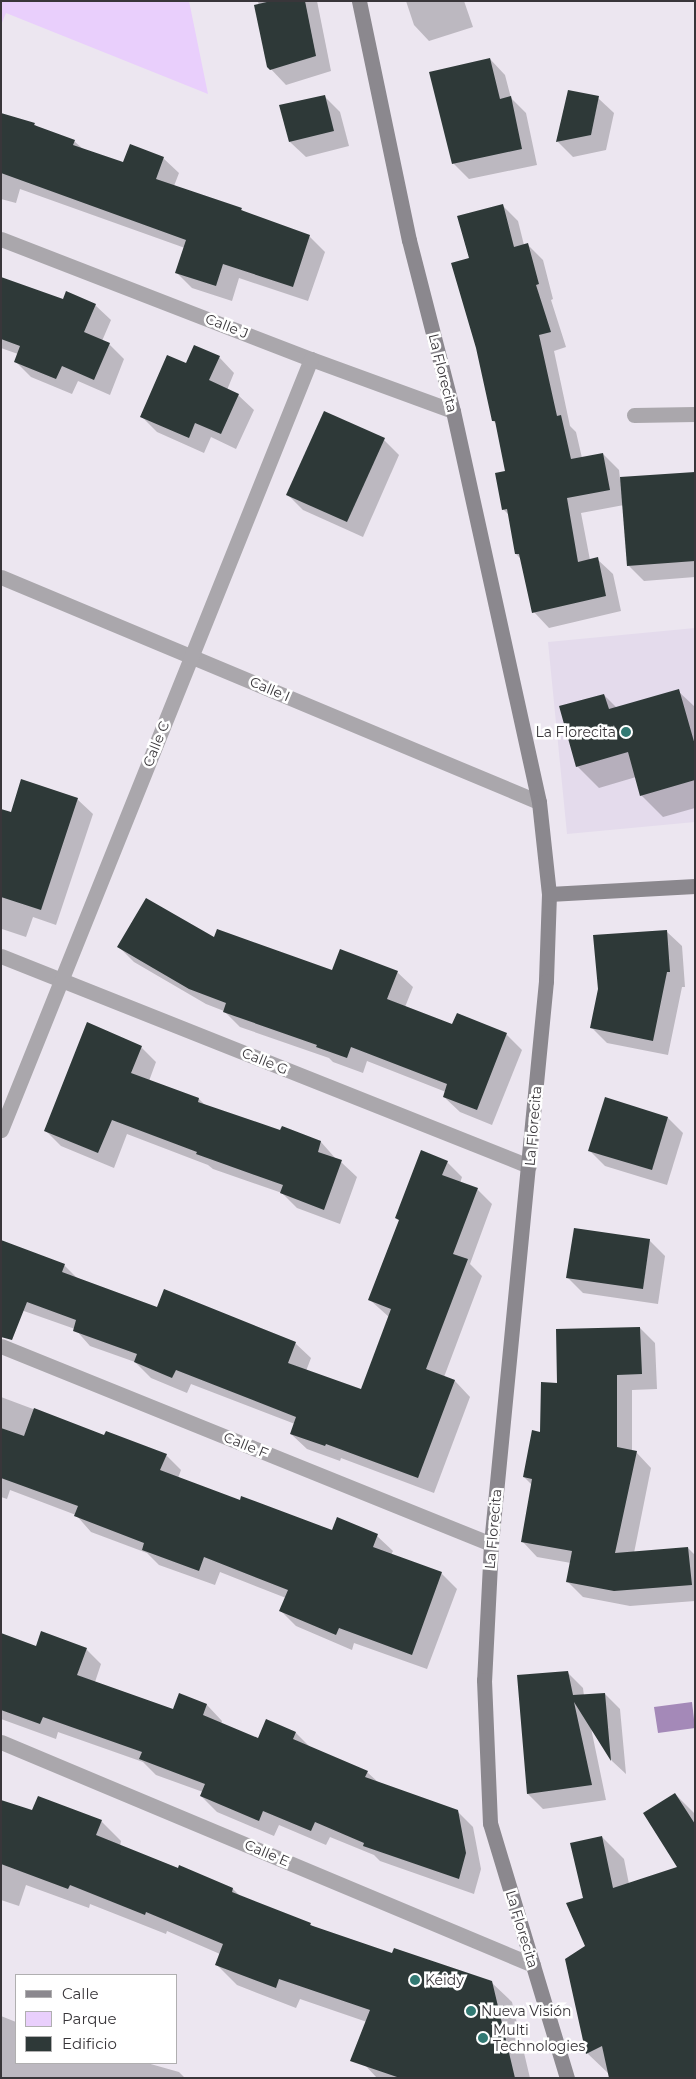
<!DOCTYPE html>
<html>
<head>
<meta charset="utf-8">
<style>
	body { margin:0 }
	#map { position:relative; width:696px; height:2079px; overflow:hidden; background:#ece6f0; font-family:Montserrat,sans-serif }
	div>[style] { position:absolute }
	.built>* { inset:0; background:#e4dbec }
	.green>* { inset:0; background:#e9cffc }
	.water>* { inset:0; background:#a489b8 }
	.shadow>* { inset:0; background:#0003 }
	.building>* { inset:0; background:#2e3938 }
	.street>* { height:15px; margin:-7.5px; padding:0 7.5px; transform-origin:7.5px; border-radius:7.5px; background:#aaa7ac }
	.secondary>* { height:15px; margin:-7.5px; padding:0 7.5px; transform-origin:7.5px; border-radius:7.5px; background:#8b888e }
	.dots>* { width:14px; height:14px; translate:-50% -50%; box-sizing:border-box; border:2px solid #fff; border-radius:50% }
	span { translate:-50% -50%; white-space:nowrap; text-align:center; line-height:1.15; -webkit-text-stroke:5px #fff; paint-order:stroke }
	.street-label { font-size:14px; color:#39363a }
	.poi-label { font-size:14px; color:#39363a }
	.right { translate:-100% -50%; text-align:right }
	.left { translate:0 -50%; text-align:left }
	.frame { position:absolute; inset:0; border:2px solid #39363a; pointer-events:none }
	.legend { position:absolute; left:15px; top:1974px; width:162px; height:90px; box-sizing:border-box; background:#fff; border:1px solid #b0afb0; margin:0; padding:6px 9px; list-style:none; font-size:15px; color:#39363a }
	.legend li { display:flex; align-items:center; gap:10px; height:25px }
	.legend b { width:25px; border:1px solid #b0afb0 }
</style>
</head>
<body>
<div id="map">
	<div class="built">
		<div style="clip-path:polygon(695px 628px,695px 822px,567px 834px,548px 642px)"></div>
	</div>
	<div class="green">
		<div style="clip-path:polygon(1px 1px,189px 1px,208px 94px,6px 13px,1px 25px)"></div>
	</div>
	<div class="water">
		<div style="clip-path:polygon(692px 1702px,695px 1728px,658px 1733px,654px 1707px)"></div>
	</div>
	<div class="shadow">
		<div style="clip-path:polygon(258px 1px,317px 1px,331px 71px,286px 85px,268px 66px)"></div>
		<div style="clip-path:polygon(406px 1px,464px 1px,473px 27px,429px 41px,414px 25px)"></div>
		<div style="clip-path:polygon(490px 59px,505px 75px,511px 98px,526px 113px,537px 165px,469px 179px,454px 164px)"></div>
		<div style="clip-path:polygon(324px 96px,340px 112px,349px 146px,306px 157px,290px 142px)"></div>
		<div style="clip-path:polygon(598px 98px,614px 113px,606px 150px,573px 157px,558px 142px)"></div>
		<div style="clip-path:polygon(1px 114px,34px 124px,39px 128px,74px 141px,84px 150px,124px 164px,163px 158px,179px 173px,174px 186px,241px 209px,245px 213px,309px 236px,325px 252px,308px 301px,239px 278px,232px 301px,192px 288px,177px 273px,185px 248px,20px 189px,16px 203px,1px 199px)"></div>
		<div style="clip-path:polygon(503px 206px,518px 221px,524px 245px,527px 244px,543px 260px,553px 299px,551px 300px,566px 347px,554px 351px,570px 426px,576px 432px,582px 458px,603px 454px,619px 470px,620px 479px,695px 473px,695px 577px,644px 581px,628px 565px,624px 505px,581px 513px,590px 560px,597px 559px,613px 574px,621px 611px,549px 628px,534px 612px,521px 559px,516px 554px,509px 515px,503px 509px,507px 472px,497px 424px,493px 421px,471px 259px)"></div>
		<div style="clip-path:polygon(1px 278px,63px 300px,95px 305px,111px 320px,102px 341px,109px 344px,124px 359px,110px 395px,78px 381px,72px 394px,31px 377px,15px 361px,18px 354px,1px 348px)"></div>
		<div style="clip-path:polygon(219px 357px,234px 373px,227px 390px,238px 395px,254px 410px,236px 449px,211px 437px,204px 453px,157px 432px,141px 416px,187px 365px)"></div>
		<div style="clip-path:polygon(384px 440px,399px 455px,363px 537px,303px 510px,288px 495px)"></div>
		<div style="clip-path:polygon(678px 691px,695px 707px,695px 808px,663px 817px,641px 795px,636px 777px,599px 788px,577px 766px,604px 695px,617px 708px)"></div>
		<div style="clip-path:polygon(77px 799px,93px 814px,56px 925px,33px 917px,26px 937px,2px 929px,1px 810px,12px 813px)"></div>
		<div style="clip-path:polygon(666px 931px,682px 946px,685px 987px,682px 987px,668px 1055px,607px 1043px,591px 1027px)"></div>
		<div style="clip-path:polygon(215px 939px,332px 971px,397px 972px,413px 987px,405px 1007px,453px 1026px,506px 1034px,522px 1050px,492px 1125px,460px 1112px,444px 1097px,446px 1092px,367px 1061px,363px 1073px,333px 1062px,329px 1058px,240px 1027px,224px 1011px,206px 1004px,134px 962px,119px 947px)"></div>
		<div style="clip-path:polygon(141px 1047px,156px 1062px,149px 1081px,199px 1099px,205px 1105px,281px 1132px,283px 1128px,321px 1142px,336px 1159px,341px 1162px,357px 1177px,340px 1224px,297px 1208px,282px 1193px,213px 1169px,208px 1165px,127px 1134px,114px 1168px,61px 1146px,46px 1131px)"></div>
		<div style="clip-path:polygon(668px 1118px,683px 1133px,667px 1185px,605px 1166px,590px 1151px)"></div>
		<div style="clip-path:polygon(447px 1162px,462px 1177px,460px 1183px,477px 1189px,492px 1204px,470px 1264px,482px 1276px,444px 1377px,455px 1381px,470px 1397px,434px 1493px,341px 1458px,340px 1461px,307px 1449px,291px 1434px,295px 1424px,191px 1384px,187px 1393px,151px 1378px,135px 1362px,90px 1346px,75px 1329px,4px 1304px,64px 1265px,79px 1280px,158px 1308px,295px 1343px,311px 1358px,306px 1371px,361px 1391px,389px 1317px,370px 1300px,400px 1221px,397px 1218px)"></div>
		<div style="clip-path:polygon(649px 1240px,665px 1256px,658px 1304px,583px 1293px,568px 1278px)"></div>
		<div style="clip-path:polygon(640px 1328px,655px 1343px,657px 1389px,632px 1390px,632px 1452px,636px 1452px,651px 1468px,634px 1553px,688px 1548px,695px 1555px,695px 1601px,630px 1606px,583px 1597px,568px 1582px,571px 1563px,537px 1557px,522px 1541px,532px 1485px,524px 1477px,559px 1384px)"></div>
		<div style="clip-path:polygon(1px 1397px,105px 1436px,166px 1455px,181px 1470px,178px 1478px,240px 1502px,332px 1531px,377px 1536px,393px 1551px,391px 1555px,441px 1573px,457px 1589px,427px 1669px,354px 1643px,352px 1650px,296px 1626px,281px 1611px,286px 1598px,220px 1572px,215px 1585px,159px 1565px,147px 1553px,91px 1532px,76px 1515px,10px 1490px,7px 1499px,1px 1497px)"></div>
		<div style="clip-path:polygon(1px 1634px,36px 1648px,86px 1649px,101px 1664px,95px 1682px,174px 1710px,180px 1695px,207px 1705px,222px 1721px,221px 1724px,259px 1740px,296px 1733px,310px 1747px,367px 1772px,379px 1783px,457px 1811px,473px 1827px,481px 1869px,474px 1894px,380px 1861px,374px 1855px,330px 1837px,326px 1845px,279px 1825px,274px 1836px,217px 1812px,201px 1796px,203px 1792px,156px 1775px,143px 1762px,58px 1732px,56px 1739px,1px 1719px)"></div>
		<div style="clip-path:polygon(567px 1672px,583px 1688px,584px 1696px,605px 1694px,620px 1709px,626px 1774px,612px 1761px,591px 1728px,606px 1800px,543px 1809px,528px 1794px)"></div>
		<div style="clip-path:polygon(675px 1794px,695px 1814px,695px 2078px,609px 2074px,587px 2053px,587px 1947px,584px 1899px,602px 1837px,624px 1859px,629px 1884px,679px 1868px)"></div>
		<div style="clip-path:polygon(1px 1801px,33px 1812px,101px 1821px,121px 1841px,120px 1846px,233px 1889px,240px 1896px,310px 1924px,314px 1927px,393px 1954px,491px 1982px,512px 2002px,530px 2078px,377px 2078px,364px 2064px,367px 2022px,300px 1999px,296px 2008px,237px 1985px,216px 1964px,220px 1954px,167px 1931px,166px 1934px,90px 1904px,89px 1908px,26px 1885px,19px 1906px,1px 1900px)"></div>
		<div style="clip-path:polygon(1px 2016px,16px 2022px,16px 2063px,147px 2063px,179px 2072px,185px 2078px,1px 2078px)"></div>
	</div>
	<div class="building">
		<div style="clip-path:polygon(271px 1px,305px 1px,316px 56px,270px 70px,267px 67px,254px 5px)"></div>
		<div style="clip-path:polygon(490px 58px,500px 99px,511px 96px,522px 149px,452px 164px,429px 72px)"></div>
		<div style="clip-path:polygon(568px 90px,599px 96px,591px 135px,556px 142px)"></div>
		<div style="clip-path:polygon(325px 95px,334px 131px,289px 142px,279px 105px)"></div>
		<div style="clip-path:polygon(1px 113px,35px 123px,34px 125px,75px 140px,73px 145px,123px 162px,130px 144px,164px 157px,156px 179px,242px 208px,241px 210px,310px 235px,293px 287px,223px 264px,216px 286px,175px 273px,186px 240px,1px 173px)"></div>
		<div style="clip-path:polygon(503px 204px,514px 247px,528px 243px,539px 284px,536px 285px,551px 332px,539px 335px,557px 416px,561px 415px,571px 459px,603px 453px,610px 490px,567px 498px,578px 562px,598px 557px,606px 596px,532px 613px,519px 554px,515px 554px,507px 509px,502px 510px,495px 473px,505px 471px,495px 421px,492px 421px,476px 348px,451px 263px,469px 258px,457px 216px)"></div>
		<div style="clip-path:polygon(1px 277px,63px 299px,66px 291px,96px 304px,84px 332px,110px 343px,94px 380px,62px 366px,56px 379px,14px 362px,20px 346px,1px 339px)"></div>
		<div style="clip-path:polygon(194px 345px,220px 356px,209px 380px,239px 394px,221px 434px,195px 423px,189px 438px,140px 417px,167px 355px,186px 363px)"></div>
		<div style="clip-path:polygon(324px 411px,385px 438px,347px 522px,286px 495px)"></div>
		<div style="clip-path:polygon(695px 472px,695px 561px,627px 566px,620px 477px)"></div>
		<div style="clip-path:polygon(679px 689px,695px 745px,695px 780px,640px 796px,628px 752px,576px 767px,559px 706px,604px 694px,609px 709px)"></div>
		<div style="clip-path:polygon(21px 779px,78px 798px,41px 910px,1px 897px,1px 809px,11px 812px)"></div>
		<div style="clip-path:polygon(146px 898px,214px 937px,217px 929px,332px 970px,340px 949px,398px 971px,387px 999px,452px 1024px,457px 1013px,507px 1033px,477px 1110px,443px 1097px,447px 1084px,351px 1047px,347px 1058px,316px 1047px,317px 1045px,223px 1012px,226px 1003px,189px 989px,117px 947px)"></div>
		<div style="clip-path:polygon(667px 930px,670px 972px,667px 972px,653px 1041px,590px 1028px,598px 989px,593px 935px)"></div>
		<div style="clip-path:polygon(87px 1022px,142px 1046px,131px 1073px,199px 1098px,198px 1102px,280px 1130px,282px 1126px,321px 1141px,318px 1152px,342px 1160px,324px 1210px,280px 1193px,283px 1185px,196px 1154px,197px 1152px,112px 1120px,98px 1153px,44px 1131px)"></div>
		<div style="clip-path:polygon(605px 1097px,668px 1117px,652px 1170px,588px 1151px)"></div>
		<div style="clip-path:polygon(421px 1150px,448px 1161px,442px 1175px,478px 1188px,453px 1254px,468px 1259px,426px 1369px,455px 1380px,418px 1478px,326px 1444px,325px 1446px,290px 1434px,296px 1417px,176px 1370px,172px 1378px,134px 1362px,137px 1354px,73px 1331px,76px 1320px,27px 1302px,12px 1340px,1px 1337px,1px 1240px,65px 1264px,62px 1272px,157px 1307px,164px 1289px,296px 1342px,288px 1363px,361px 1389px,391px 1309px,368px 1300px,399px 1220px,395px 1218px)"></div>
		<div style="clip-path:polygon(574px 1228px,650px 1239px,643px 1289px,566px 1278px)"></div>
		<div style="clip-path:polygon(640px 1327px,642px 1374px,617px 1375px,617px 1447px,637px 1451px,615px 1553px,688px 1547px,692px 1585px,614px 1591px,566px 1582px,572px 1551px,521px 1542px,532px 1479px,523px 1477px,532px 1430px,540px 1432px,541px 1382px,557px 1383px,556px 1329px)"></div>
		<div style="clip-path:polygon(34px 1408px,104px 1435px,106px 1431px,167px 1454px,160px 1470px,240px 1500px,241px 1496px,332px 1530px,337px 1517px,378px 1534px,373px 1547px,442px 1572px,412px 1655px,339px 1628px,336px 1635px,279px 1611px,288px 1590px,204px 1557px,199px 1571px,142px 1550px,144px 1543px,74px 1516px,78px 1506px,1px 1478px,1px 1428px,24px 1436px)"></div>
		<div style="clip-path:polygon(41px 1631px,87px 1648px,77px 1675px,173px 1709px,179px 1693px,207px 1704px,203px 1715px,258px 1738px,266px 1719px,296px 1732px,293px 1739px,368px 1771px,365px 1777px,458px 1810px,466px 1853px,459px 1879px,363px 1846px,364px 1843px,315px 1822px,311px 1831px,263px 1811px,259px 1821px,200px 1796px,205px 1784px,139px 1759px,142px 1752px,43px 1717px,40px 1724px,1px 1710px,1px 1633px,36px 1646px)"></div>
		<div style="clip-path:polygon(568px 1671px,573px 1695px,605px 1693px,611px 1761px,574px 1702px,592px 1785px,527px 1794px,517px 1675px)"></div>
		<div style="clip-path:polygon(675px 1793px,695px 1824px,695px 2078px,609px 2078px,602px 2046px,586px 2054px,565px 1959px,585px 1946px,566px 1903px,583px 1898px,570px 1843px,602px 1836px,613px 1888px,677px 1867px,643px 1813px)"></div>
		<div style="clip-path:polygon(38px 1796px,102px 1820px,96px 1835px,178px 1868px,179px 1865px,233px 1888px,232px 1892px,311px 1923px,310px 1925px,392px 1953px,394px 1948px,492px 1981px,515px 2078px,400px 2078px,350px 2061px,370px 2010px,279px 1979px,276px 1988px,215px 1965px,223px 1944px,146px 1912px,145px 1915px,70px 1885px,68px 1889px,1px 1864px,1px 1800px,32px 1810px)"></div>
	</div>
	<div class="street">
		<div style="left:1px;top:239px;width:332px;rotate:21.2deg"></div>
		<div style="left:311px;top:359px;width:151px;rotate:20.1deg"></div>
		<div style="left:634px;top:415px;width:61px;rotate:-0.9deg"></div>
		<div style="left:1px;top:577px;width:583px;rotate:22.7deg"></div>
		<div style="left:1px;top:956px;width:568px;rotate:21.69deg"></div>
		<div style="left:1px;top:1130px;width:831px;rotate:-68.1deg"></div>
		<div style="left:1px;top:1346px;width:528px;rotate:22deg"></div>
		<div style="left:1px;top:1742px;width:577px;rotate:22.74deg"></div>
	</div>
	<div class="secondary">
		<div style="left:359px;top:1px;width:244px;rotate:78.2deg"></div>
		<div style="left:409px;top:240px;width:177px;rotate:75.6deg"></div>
		<div style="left:453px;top:411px;width:400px;rotate:77.6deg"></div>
		<div style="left:539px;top:802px;width:93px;rotate:83.8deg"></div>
		<div style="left:549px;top:894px;width:87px;rotate:92deg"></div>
		<div style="left:546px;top:981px;width:566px;rotate:95.58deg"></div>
		<div style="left:491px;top:1544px;width:136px;rotate:92.9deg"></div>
		<div style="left:484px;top:1680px;width:143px;rotate:87.6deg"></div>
		<div style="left:490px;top:1823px;width:266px;rotate:73.2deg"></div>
		<div style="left:549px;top:894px;width:146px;rotate:-3.1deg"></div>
	</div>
	<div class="dots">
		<div style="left:626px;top:732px;background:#327973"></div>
		<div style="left:415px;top:1980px;background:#327973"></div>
		<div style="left:471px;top:2011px;background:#327973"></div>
		<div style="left:483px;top:2038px;background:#327973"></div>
	</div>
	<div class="street-label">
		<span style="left:227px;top:326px;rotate:21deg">Calle J</span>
		<span style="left:443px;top:373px;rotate:76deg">La Florecita</span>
		<span style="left:270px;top:689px;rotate:23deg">Calle I</span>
		<span style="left:156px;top:744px;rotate:-68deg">Calle C</span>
		<span style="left:265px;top:1061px;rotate:22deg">Calle G</span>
		<span style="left:533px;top:1126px;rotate:-85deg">La Florecita</span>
		<span style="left:246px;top:1445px;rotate:22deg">Calle F</span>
		<span style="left:493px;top:1529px;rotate:-85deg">La Florecita</span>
		<span style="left:267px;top:1853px;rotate:23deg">Calle E</span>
		<span style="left:522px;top:1929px;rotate:73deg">La Florecita</span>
	</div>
	<div class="poi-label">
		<span class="right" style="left:616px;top:732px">La Florecita</span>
		<span class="left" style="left:425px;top:1980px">Keidy</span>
		<span class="left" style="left:481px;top:2011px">Nueva Visión</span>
		<span class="left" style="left:493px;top:2038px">Multi<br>Technologies</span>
	</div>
	<div class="frame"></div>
	<ul class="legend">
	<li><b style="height:6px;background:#8b888e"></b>Calle</li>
	<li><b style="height:14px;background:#e9cffc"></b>Parque</li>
	<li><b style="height:14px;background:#2e3938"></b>Edificio</li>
	</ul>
</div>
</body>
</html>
